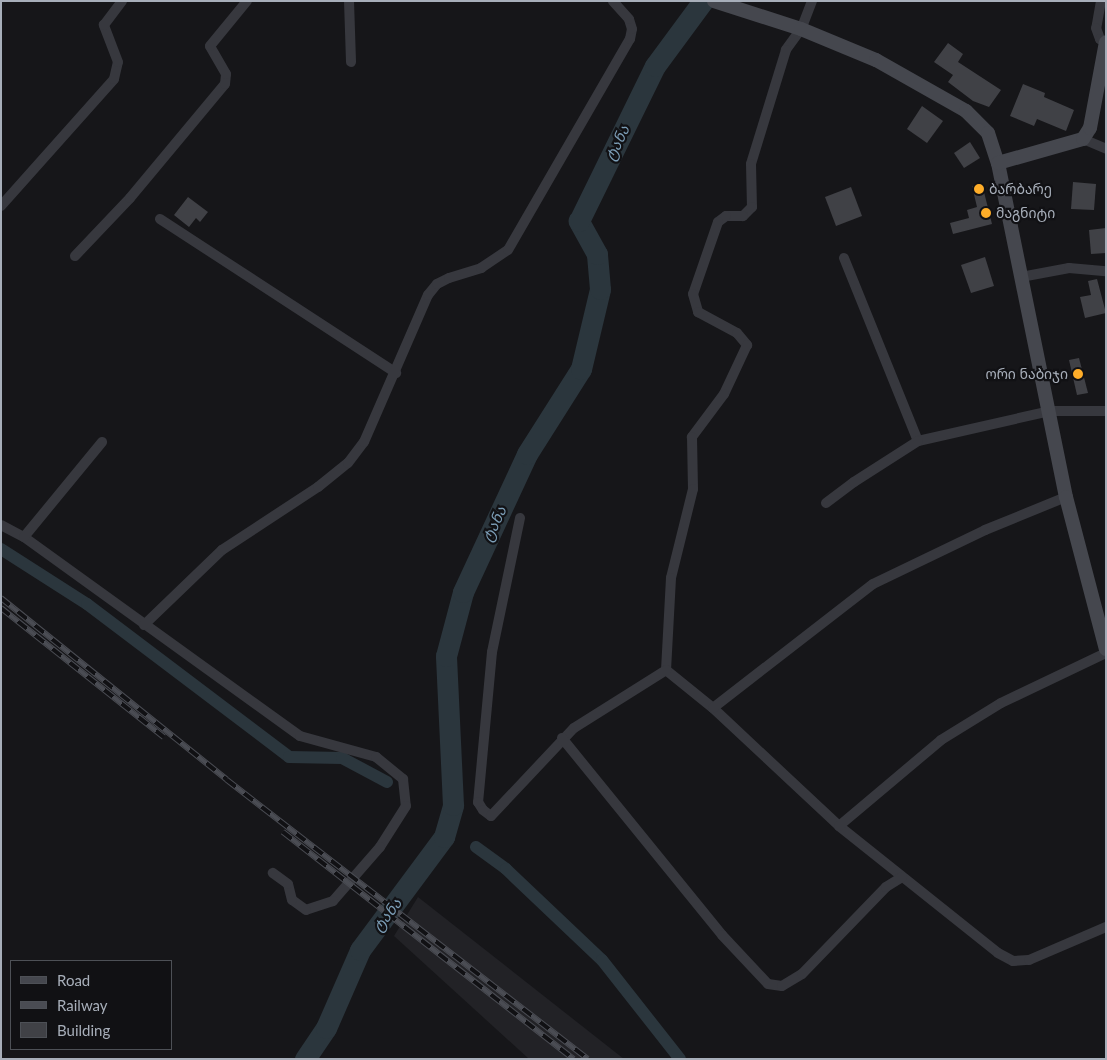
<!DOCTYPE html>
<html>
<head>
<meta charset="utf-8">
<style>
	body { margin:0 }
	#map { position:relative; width:1107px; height:1060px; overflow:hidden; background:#161619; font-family:Lato,"Noto Sans Georgian",sans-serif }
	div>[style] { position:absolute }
	.built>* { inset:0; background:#222226 }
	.canal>* { height:12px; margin:-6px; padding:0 6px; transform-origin:6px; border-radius:6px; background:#2b363d }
	.river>* { height:21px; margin:-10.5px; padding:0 10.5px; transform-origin:10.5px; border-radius:10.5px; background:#2b363d }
	.building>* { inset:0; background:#404146 }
	.minor>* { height:10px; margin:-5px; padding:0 5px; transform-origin:5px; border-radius:5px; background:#37383e }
	.secondary>* { height:14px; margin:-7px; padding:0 7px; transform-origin:7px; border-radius:7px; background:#45474e }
	.rail>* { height:5.5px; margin-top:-2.75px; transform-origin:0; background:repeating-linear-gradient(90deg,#111114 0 11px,#4a4c53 0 22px); box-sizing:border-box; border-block:1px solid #4a4c53 }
	.dots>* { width:14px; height:14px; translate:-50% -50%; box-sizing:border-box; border:2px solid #111114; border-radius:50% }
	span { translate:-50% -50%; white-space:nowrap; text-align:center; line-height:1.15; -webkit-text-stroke:4.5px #111114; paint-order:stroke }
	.poi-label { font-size:14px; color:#a7aeb9 }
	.left { translate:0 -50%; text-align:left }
	.right { translate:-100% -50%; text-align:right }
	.water-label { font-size:15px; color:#7c9eb7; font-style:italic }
	.frame { position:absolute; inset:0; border:2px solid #a7aeb9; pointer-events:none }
	.legend { position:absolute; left:10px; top:960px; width:162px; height:90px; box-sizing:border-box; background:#111114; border:1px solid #4d5056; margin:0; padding:6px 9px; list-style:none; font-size:15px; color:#a7aeb9 }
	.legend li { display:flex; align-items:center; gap:10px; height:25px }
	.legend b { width:25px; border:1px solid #4d5056 }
</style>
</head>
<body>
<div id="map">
	<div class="built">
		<div style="clip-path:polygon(418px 897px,624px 1059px,529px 1059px,394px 936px)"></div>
	</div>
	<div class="canal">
		<div style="left:1px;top:549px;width:102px;rotate:32.6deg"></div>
		<div style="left:87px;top:604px;width:253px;rotate:37.1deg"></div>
		<div style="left:289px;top:757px;width:53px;rotate:1.1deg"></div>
		<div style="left:342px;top:758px;width:51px;rotate:28.1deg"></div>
		<div style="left:476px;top:847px;width:37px;rotate:36deg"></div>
		<div style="left:506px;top:869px;width:132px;rotate:43.5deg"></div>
		<div style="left:602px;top:960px;width:126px;rotate:51.8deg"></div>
	</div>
	<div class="river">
		<div style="left:305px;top:1059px;width:37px;rotate:-56deg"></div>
		<div style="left:326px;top:1028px;width:85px;rotate:-66.4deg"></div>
		<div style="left:360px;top:950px;width:141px;rotate:-53.4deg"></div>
		<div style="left:444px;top:837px;width:33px;rotate:-74deg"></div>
		<div style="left:453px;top:805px;width:149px;rotate:-92.7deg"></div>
		<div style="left:446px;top:656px;width:66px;rotate:-75.1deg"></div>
		<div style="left:463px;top:592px;width:152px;rotate:-65.1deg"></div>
		<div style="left:527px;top:454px;width:101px;rotate:-57.6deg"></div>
		<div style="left:581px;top:369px;width:82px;rotate:-76.6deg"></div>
		<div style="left:600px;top:289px;width:35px;rotate:-95deg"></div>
		<div style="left:597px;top:254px;width:38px;rotate:-119deg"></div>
		<div style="left:579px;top:221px;width:173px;rotate:-63.9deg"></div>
		<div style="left:655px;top:66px;width:81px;rotate:-53.6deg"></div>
	</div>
	<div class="building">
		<div style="clip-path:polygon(948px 43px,963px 54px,958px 62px,1001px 90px,989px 107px,973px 101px,948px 82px,953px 75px,934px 62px)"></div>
		<div style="clip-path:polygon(1023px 84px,1045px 93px,1044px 97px,1074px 110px,1066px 131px,1037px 119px,1034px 126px,1010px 116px)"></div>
		<div style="clip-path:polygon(922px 106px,943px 121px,927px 143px,907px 129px)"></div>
		<div style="clip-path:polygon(970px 142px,980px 158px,964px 168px,954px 153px)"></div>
		<div style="clip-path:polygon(1073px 182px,1096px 184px,1094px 210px,1071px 209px)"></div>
		<div style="clip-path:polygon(982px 184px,992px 224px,953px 234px,950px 223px,969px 218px,967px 210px,977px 207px,972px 186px)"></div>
		<div style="clip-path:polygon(851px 187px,862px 216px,836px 226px,825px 197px)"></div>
		<div style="clip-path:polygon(188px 197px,208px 212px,200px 222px,196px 218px,189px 227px,174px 215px)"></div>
		<div style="clip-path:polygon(1106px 228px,1106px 253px,1091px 254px,1089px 230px)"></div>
		<div style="clip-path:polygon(985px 257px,994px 286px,971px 293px,961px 265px)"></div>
		<div style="clip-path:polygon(1097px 279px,1106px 313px,1085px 318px,1080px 297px,1091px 295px,1088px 281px)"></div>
		<div style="clip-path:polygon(1079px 358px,1088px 393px,1077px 395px,1069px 360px)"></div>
	</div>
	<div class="minor">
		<div style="left:349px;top:1px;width:61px;rotate:88.1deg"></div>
		<div style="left:812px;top:1px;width:30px;rotate:111deg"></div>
		<div style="left:801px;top:29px;width:26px;rotate:126deg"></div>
		<div style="left:786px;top:50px;width:119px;rotate:107.1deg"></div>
		<div style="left:751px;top:164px;width:43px;rotate:88.7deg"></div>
		<div style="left:752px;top:207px;width:13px;rotate:135deg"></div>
		<div style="left:743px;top:216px;width:17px;rotate:180deg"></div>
		<div style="left:726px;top:216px;width:10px;rotate:143deg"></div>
		<div style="left:718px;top:222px;width:76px;rotate:109.1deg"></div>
		<div style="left:693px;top:294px;width:19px;rotate:74deg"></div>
		<div style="left:698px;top:312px;width:44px;rotate:28.3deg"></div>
		<div style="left:737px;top:333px;width:16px;rotate:50deg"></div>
		<div style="left:747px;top:345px;width:54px;rotate:115.1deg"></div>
		<div style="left:724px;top:394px;width:54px;rotate:126.7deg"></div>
		<div style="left:692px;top:437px;width:52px;rotate:88.9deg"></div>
		<div style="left:693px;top:489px;width:92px;rotate:103.9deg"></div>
		<div style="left:671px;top:578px;width:92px;rotate:93.1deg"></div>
		<div style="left:666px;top:670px;width:60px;rotate:39deg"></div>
		<div style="left:713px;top:708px;width:173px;rotate:43.1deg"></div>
		<div style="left:839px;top:826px;width:203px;rotate:38.6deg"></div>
		<div style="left:998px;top:953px;width:17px;rotate:28deg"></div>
		<div style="left:1013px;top:961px;width:16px;rotate:-4deg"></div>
		<div style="left:1029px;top:960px;width:84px;rotate:-23.2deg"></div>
		<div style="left:1101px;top:1px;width:27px;rotate:100deg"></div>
		<div style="left:1096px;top:28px;width:12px;rotate:70deg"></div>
		<div style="left:1100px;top:39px;width:7px;rotate:27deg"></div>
		<div style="left:1083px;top:139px;width:25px;rotate:23deg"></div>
		<div style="left:1px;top:206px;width:170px;rotate:-48.3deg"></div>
		<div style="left:114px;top:79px;width:17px;rotate:-77deg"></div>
		<div style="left:118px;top:62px;width:40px;rotate:-111deg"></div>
		<div style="left:104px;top:25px;width:30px;rotate:-53deg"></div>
		<div style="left:160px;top:219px;width:282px;rotate:33.1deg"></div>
		<div style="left:75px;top:256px;width:80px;rotate:-46.5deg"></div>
		<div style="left:130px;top:198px;width:148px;rotate:-50.2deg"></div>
		<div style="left:225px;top:84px;width:10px;rotate:-84deg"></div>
		<div style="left:226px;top:74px;width:32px;rotate:-120deg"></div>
		<div style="left:210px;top:46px;width:58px;rotate:-50.6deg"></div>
		<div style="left:844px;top:258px;width:197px;rotate:68deg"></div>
		<div style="left:918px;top:441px;width:135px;rotate:-12.8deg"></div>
		<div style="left:1050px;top:411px;width:56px"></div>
		<div style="left:1021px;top:277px;width:49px;rotate:-10.6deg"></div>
		<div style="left:1069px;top:268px;width:37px;rotate:5deg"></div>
		<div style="left:826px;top:503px;width:35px;rotate:-37deg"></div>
		<div style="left:854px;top:482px;width:76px;rotate:-32.6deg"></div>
		<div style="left:520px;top:518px;width:137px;rotate:101.8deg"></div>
		<div style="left:492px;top:652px;width:151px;rotate:95.3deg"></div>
		<div style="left:478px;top:802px;width:9px;rotate:58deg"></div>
		<div style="left:483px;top:810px;width:10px;rotate:37deg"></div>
		<div style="left:491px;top:816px;width:121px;rotate:-46.7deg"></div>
		<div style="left:574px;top:728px;width:109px;rotate:-32.2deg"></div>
		<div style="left:1px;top:525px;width:26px;rotate:28deg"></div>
		<div style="left:24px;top:537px;width:340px;rotate:35.8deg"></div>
		<div style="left:300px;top:736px;width:79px;rotate:15.4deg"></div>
		<div style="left:376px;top:757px;width:35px;rotate:39deg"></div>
		<div style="left:403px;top:779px;width:27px;rotate:84deg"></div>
		<div style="left:406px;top:806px;width:49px;rotate:122.4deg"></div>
		<div style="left:380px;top:847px;width:72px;rotate:131deg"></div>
		<div style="left:333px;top:901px;width:28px;rotate:162deg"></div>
		<div style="left:306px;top:910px;width:17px;rotate:-144deg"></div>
		<div style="left:292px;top:900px;width:16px;rotate:-104deg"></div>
		<div style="left:288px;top:884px;width:19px;rotate:-144deg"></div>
		<div style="left:24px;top:537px;width:123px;rotate:-50.6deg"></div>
		<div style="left:144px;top:625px;width:108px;rotate:-43.9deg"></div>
		<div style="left:222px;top:550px;width:115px;rotate:-33.3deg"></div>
		<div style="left:318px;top:487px;width:38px;rotate:-39deg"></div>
		<div style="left:348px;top:463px;width:26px;rotate:-53deg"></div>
		<div style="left:364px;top:442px;width:160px;rotate:-66.5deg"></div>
		<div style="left:428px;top:295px;width:14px;rotate:-51deg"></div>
		<div style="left:437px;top:284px;width:13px;rotate:-27deg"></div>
		<div style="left:449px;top:278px;width:34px;rotate:-17deg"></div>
		<div style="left:481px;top:268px;width:32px;rotate:-34deg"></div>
		<div style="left:508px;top:250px;width:244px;rotate:-60deg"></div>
		<div style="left:630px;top:39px;width:10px;rotate:-79deg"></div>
		<div style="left:632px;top:29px;width:10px;rotate:-107deg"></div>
		<div style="left:629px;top:19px;width:24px;rotate:-132deg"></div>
		<div style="left:713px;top:708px;width:202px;rotate:-37.8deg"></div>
		<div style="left:873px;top:584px;width:124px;rotate:-25.7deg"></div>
		<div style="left:985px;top:530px;width:87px;rotate:-22.2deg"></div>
		<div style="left:562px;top:738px;width:254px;rotate:50.9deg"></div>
		<div style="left:722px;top:935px;width:67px;rotate:46.8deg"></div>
		<div style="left:768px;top:984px;width:14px;rotate:8deg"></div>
		<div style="left:782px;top:986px;width:23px;rotate:-31deg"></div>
		<div style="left:802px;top:974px;width:121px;rotate:-46deg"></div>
		<div style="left:886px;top:887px;width:19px;rotate:-32deg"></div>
		<div style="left:839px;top:826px;width:133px;rotate:-40.1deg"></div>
		<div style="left:941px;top:740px;width:70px;rotate:-31.7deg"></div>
		<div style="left:1001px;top:703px;width:116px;rotate:-25.5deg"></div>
	</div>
	<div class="secondary">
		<div style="left:714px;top:1px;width:91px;rotate:17.8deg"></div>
		<div style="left:801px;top:29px;width:81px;rotate:22.5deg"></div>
		<div style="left:876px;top:60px;width:103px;rotate:29.5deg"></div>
		<div style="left:966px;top:111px;width:31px;rotate:45deg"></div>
		<div style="left:988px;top:133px;width:32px;rotate:72deg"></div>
		<div style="left:998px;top:163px;width:341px;rotate:78.5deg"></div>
		<div style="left:1066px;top:497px;width:157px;rotate:75.3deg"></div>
		<div style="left:998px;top:163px;width:88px;rotate:-15.8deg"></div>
		<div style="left:1083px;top:139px;width:13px;rotate:-58deg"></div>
		<div style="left:1090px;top:128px;width:87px;rotate:-79.5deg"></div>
	</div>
	<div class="rail">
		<div style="left:1px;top:598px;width:290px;rotate:38.8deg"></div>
		<div style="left:227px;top:780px;width:456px;rotate:37.7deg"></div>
		<div style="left:1px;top:608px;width:208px;rotate:38.4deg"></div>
		<div style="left:283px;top:832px;width:369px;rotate:38deg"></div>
	</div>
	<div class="dots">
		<div style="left:979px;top:189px;background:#fead29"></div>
		<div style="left:986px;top:213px;background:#fead29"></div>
		<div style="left:1078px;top:374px;background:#fead29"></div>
	</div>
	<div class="poi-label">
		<span class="left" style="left:989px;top:189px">ბარბარე</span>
		<span class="left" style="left:996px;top:213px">მაგნიტი</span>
		<span class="right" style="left:1068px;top:374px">ორი ნაბიჯი</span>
	</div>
	<div class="water-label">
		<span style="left:617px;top:143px;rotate:-64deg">ტანა</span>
		<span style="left:494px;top:524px;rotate:-65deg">ტანა</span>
		<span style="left:387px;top:915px;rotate:-53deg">ტანა</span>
	</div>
	<div class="frame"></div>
	<ul class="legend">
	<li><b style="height:6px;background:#45474e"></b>Road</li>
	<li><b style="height:6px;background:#4a4c53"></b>Railway</li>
	<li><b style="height:14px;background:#404146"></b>Building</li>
	</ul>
</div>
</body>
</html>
